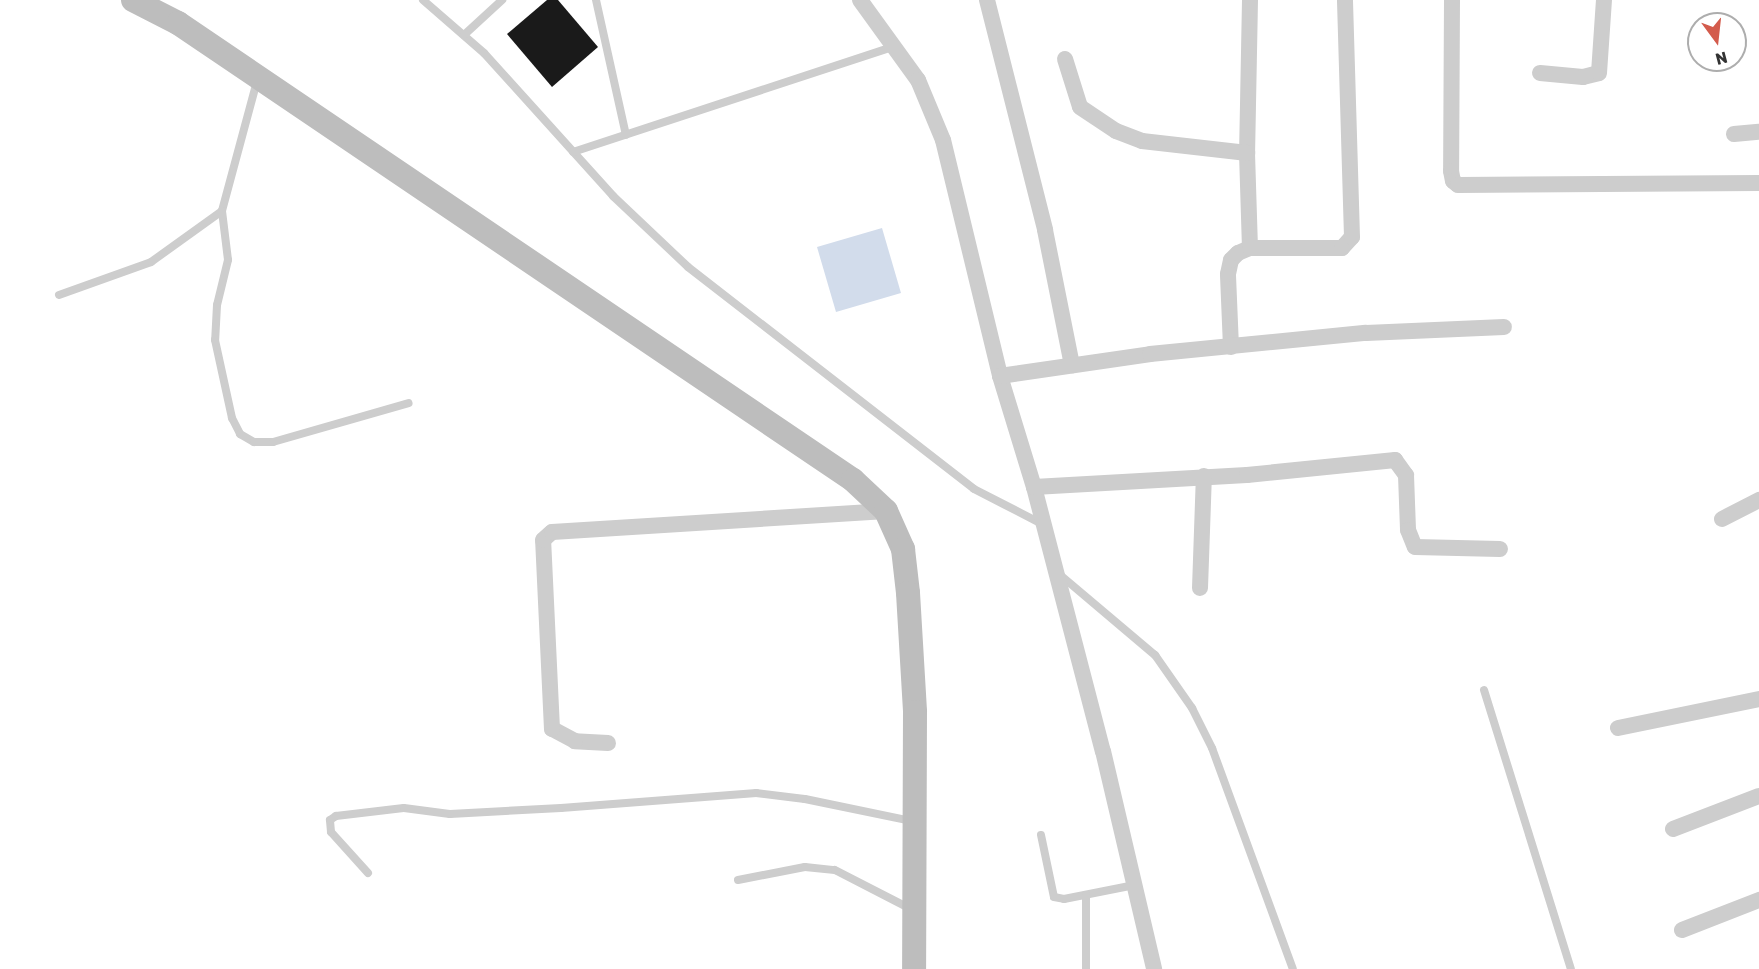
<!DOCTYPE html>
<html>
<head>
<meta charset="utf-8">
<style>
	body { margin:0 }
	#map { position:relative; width:1759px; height:969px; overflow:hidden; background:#fff; font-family:Rubik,sans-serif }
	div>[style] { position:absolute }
	.water>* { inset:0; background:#d2dceb }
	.building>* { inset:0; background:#1a1a1a }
	.lane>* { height:8px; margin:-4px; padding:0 4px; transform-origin:4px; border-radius:4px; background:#cdcdcd }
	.street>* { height:16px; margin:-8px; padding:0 8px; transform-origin:8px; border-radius:8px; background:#cdcdcd }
	.secondary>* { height:24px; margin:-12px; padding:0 12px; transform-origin:12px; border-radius:12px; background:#bdbdbd }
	span { translate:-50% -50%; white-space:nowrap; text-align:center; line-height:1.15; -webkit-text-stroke:6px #fff; paint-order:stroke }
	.north { position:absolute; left:1687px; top:12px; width:60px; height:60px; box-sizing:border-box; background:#fff; border:2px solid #adadad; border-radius:50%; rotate:165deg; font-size:16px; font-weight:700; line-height:24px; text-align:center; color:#333 }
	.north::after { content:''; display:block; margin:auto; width:21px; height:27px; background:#d35b4c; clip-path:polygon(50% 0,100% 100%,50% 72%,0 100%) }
</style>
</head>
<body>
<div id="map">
	<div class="water">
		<div style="clip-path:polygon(882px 228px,901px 293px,836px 312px,817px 247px)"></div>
	</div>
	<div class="building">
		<div style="clip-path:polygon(547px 0,558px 0,598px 47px,552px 87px,507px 34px)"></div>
	</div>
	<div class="lane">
		<div style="left:423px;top:0;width:81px;rotate:41deg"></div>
		<div style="left:484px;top:53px;width:193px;rotate:47.9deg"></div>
		<div style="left:613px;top:196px;width:103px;rotate:43.4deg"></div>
		<div style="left:688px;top:267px;width:362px;rotate:37.8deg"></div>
		<div style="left:974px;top:489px;width:79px;rotate:27.2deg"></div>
		<div style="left:596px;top:0;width:138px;rotate:77.5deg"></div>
		<div style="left:464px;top:35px;width:52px;rotate:-42.6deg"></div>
		<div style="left:257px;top:81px;width:135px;rotate:105.1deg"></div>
		<div style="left:222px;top:211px;width:49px;rotate:83deg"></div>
		<div style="left:228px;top:260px;width:46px;rotate:103.7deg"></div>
		<div style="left:217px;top:305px;width:35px;rotate:93deg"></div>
		<div style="left:215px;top:340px;width:80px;rotate:77.7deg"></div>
		<div style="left:232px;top:418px;width:18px;rotate:63deg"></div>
		<div style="left:240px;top:434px;width:16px;rotate:30deg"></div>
		<div style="left:254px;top:442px;width:19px"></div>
		<div style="left:273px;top:442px;width:141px;rotate:-16deg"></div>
		<div style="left:573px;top:152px;width:339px;rotate:-18.2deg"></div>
		<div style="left:59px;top:295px;width:98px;rotate:-19.7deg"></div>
		<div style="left:151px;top:262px;width:87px;rotate:-35.7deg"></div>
		<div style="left:1059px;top:574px;width:126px;rotate:40.2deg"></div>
		<div style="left:1155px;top:655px;width:65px;rotate:55.1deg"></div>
		<div style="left:1192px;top:708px;width:45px;rotate:63.4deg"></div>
		<div style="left:1212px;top:748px;width:235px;rotate:69.9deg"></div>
		<div style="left:1484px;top:690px;width:292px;rotate:72.7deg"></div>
		<div style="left:1041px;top:835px;width:63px;rotate:78.2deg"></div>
		<div style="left:1054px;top:897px;width:10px;rotate:11deg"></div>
		<div style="left:1064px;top:899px;width:72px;rotate:-11.2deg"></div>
		<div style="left:368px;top:873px;width:55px;rotate:-132.1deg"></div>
		<div style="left:331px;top:832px;width:12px;rotate:-95deg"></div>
		<div style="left:330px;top:820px;width:7px;rotate:-34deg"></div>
		<div style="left:336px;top:816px;width:68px;rotate:-6.7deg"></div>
		<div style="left:404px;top:808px;width:46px;rotate:7.4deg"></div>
		<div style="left:450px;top:814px;width:111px;rotate:-3.1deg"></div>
		<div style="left:561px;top:808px;width:196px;rotate:-4.4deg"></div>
		<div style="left:756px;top:793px;width:49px;rotate:7deg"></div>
		<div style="left:805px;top:799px;width:108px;rotate:11.7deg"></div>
		<div style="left:738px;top:880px;width:68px;rotate:-11deg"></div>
		<div style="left:805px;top:867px;width:30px;rotate:6deg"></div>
		<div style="left:835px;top:870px;width:85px;rotate:27.2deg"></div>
		<div style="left:1086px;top:969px;width:74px;rotate:-90deg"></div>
	</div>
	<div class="street">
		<div style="left:860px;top:0;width:99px;rotate:54.1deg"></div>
		<div style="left:918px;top:80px;width:65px;rotate:67.4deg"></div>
		<div style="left:943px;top:140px;width:243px;rotate:76.4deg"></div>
		<div style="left:1000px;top:376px;width:116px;rotate:73deg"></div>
		<div style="left:1034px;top:487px;width:273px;rotate:75.4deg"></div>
		<div style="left:1103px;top:751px;width:224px;rotate:76.8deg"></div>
		<div style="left:987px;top:0;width:237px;rotate:75.8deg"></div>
		<div style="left:1045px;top:230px;width:138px;rotate:78.7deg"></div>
		<div style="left:1250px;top:0;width:153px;rotate:91.1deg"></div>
		<div style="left:1247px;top:153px;width:95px;rotate:88.2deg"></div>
		<div style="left:1452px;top:0;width:171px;rotate:90.3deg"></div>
		<div style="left:1451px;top:171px;width:10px;rotate:79deg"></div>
		<div style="left:1453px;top:181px;width:6px;rotate:39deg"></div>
		<div style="left:1458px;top:185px;width:301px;rotate:-0.4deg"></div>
		<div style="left:1065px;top:59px;width:50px;rotate:72.6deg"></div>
		<div style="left:1080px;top:107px;width:43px;rotate:33.7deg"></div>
		<div style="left:1116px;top:131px;width:28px;rotate:21deg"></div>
		<div style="left:1142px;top:141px;width:106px;rotate:6.5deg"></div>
		<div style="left:1540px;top:73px;width:43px;rotate:5.3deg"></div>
		<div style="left:1583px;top:77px;width:16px;rotate:-14deg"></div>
		<div style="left:1599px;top:73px;width:73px;rotate:-86.1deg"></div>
		<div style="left:1734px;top:134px;width:25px;rotate:-5deg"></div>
		<div style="left:1231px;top:347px;width:73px;rotate:-92.4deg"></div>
		<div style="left:1228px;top:274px;width:14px;rotate:-78deg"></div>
		<div style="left:1231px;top:260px;width:10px;rotate:-45deg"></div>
		<div style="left:1238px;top:253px;width:13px;rotate:-23deg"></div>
		<div style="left:1250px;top:248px;width:92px"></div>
		<div style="left:1342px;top:248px;width:15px;rotate:-48deg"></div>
		<div style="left:1352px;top:237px;width:237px;rotate:-91.7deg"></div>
		<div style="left:1000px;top:376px;width:152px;rotate:-8.3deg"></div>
		<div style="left:1150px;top:354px;width:217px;rotate:-5.6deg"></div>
		<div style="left:1366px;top:333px;width:138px;rotate:-2.5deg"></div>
		<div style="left:1034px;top:487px;width:213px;rotate:-3.2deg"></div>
		<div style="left:1247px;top:475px;width:149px;rotate:-5.8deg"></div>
		<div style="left:1395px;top:460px;width:19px;rotate:54deg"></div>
		<div style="left:1406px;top:475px;width:55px;rotate:87.9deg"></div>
		<div style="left:1408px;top:530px;width:18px;rotate:68deg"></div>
		<div style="left:1415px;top:547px;width:85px;rotate:1.3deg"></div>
		<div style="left:1722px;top:519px;width:42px;rotate:-27.2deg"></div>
		<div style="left:1200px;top:588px;width:112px;rotate:-88deg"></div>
		<div style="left:1618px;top:728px;width:144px;rotate:-11.6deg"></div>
		<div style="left:608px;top:743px;width:33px;rotate:-177deg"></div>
		<div style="left:575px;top:741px;width:26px;rotate:-152deg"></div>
		<div style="left:552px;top:729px;width:189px;rotate:-92.7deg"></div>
		<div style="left:543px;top:540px;width:12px;rotate:-42deg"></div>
		<div style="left:552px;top:532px;width:335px;rotate:-3.6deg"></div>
		<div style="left:1673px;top:829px;width:92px;rotate:-21deg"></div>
		<div style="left:1682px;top:930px;width:83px;rotate:-21.3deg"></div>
	</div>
	<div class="secondary">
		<div style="left:133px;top:0;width:51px;rotate:27.1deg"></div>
		<div style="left:178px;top:23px;width:815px;rotate:34.1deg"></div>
		<div style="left:853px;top:480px;width:45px;rotate:43.2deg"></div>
		<div style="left:886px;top:511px;width:42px;rotate:65.9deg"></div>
		<div style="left:903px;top:549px;width:44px;rotate:83.5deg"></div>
		<div style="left:908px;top:593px;width:119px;rotate:86.6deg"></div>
		<div style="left:915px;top:712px;width:257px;rotate:90.2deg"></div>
	</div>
	<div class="north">N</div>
</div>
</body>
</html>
